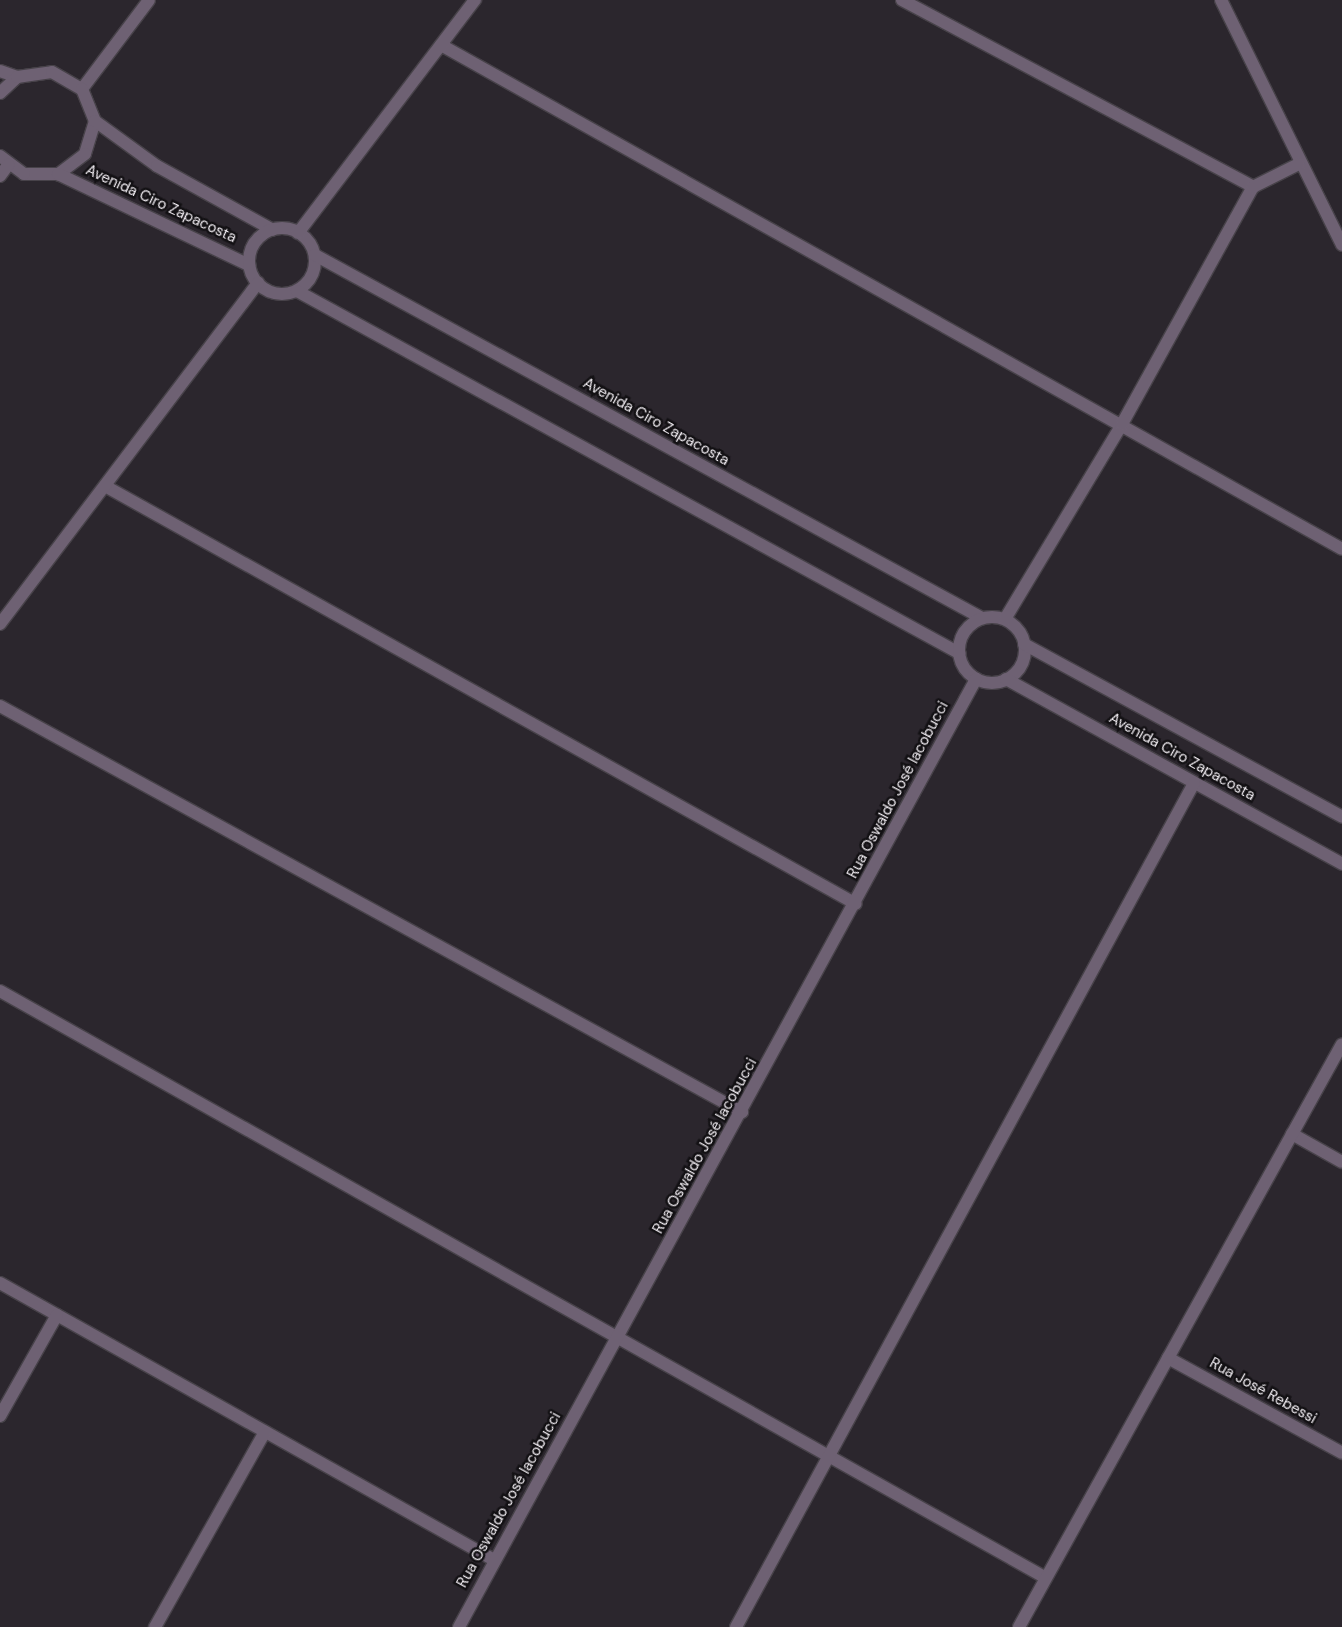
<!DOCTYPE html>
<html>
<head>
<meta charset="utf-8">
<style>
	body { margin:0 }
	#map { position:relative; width:1342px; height:1627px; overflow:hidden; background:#2b262d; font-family:"DM Sans",sans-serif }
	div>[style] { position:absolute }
	.roads { filter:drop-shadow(1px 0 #474249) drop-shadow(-1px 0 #474249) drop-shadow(0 1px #474249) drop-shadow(0 -1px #474249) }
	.minor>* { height:12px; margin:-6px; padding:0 6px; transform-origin:6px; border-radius:6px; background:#6e6173 }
	.minor>.ring { margin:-6px; padding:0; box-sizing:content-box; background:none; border:12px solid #6e6173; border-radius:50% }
	span { translate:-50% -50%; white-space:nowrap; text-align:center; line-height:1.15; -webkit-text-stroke:5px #121013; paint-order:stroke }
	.street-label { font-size:15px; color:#f1edf2 }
</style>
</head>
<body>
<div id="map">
	<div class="roads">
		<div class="minor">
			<div style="left:902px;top:0;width:398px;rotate:28deg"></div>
			<div style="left:1221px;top:0;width:273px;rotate:63.7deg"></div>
			<div style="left:441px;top:45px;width:1032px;rotate:29.22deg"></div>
			<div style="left:0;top:71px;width:18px;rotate:19deg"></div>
			<div style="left:82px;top:89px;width:111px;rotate:-53deg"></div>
			<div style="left:0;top:93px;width:23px;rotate:-43deg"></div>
			<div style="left:17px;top:77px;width:35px;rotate:-8deg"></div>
			<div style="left:52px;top:72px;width:34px;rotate:30deg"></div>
			<div style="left:82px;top:89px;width:35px;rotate:68deg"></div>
			<div style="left:95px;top:121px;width:34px;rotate:107deg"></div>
			<div style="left:85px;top:154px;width:34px;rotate:143deg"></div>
			<div style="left:58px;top:174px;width:34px;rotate:180deg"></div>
			<div style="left:24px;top:174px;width:30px;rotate:-143deg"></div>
			<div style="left:95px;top:121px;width:77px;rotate:36deg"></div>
			<div style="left:157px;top:166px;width:132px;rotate:28.9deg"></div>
			<div style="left:58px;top:174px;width:212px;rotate:25.5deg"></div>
			<div style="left:0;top:176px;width:14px;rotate:-54deg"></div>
			<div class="ring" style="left:249px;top:228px;width:54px;height:54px"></div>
			<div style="left:298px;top:233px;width:293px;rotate:-52.8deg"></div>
			<div style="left:315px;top:255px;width:759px;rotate:28.56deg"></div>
			<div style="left:297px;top:291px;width:755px;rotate:28.67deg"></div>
			<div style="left:105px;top:486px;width:859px;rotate:29.1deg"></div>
			<div class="ring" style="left:959px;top:617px;width:54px;height:54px"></div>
			<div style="left:1005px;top:619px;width:227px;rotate:-59deg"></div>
			<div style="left:1122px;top:424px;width:271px;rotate:-61.1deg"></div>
			<div style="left:1253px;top:187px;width:51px;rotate:-26.6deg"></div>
			<div style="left:0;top:624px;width:428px;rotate:-52.9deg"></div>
			<div style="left:1024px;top:644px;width:362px;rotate:28.5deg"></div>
			<div style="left:1006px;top:679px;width:384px;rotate:28.8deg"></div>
			<div style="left:0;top:706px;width:846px;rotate:28.69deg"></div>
			<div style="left:0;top:991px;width:1199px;rotate:29.3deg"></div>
			<div style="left:1292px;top:1134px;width:57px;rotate:29.2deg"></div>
			<div style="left:0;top:1283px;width:566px;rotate:29.28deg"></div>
			<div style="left:1168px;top:1358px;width:198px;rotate:28.6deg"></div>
			<div style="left:0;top:1416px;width:116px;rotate:-60.6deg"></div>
			<div style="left:155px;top:1627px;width:224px;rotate:-60.6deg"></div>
			<div style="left:459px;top:1627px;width:1080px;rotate:-61.39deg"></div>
			<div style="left:736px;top:1627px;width:960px;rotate:-61.51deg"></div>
			<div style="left:1019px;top:1627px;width:666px;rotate:-61.01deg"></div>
		</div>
	</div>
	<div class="street-label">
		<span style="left:161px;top:204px;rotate:25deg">Avenida Ciro Zapacosta</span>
		<span style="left:656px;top:422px;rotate:29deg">Avenida Ciro Zapacosta</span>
		<span style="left:1182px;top:757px;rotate:29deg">Avenida Ciro Zapacosta</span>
		<span style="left:898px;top:790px;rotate:-62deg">Rua Oswaldo José Iacobucci</span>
		<span style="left:705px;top:1146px;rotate:-61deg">Rua Oswaldo José Iacobucci</span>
		<span style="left:1263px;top:1391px;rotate:29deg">Rua José Rebessi</span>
		<span style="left:509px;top:1500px;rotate:-61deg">Rua Oswaldo José Iacobucci</span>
	</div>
</div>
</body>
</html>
